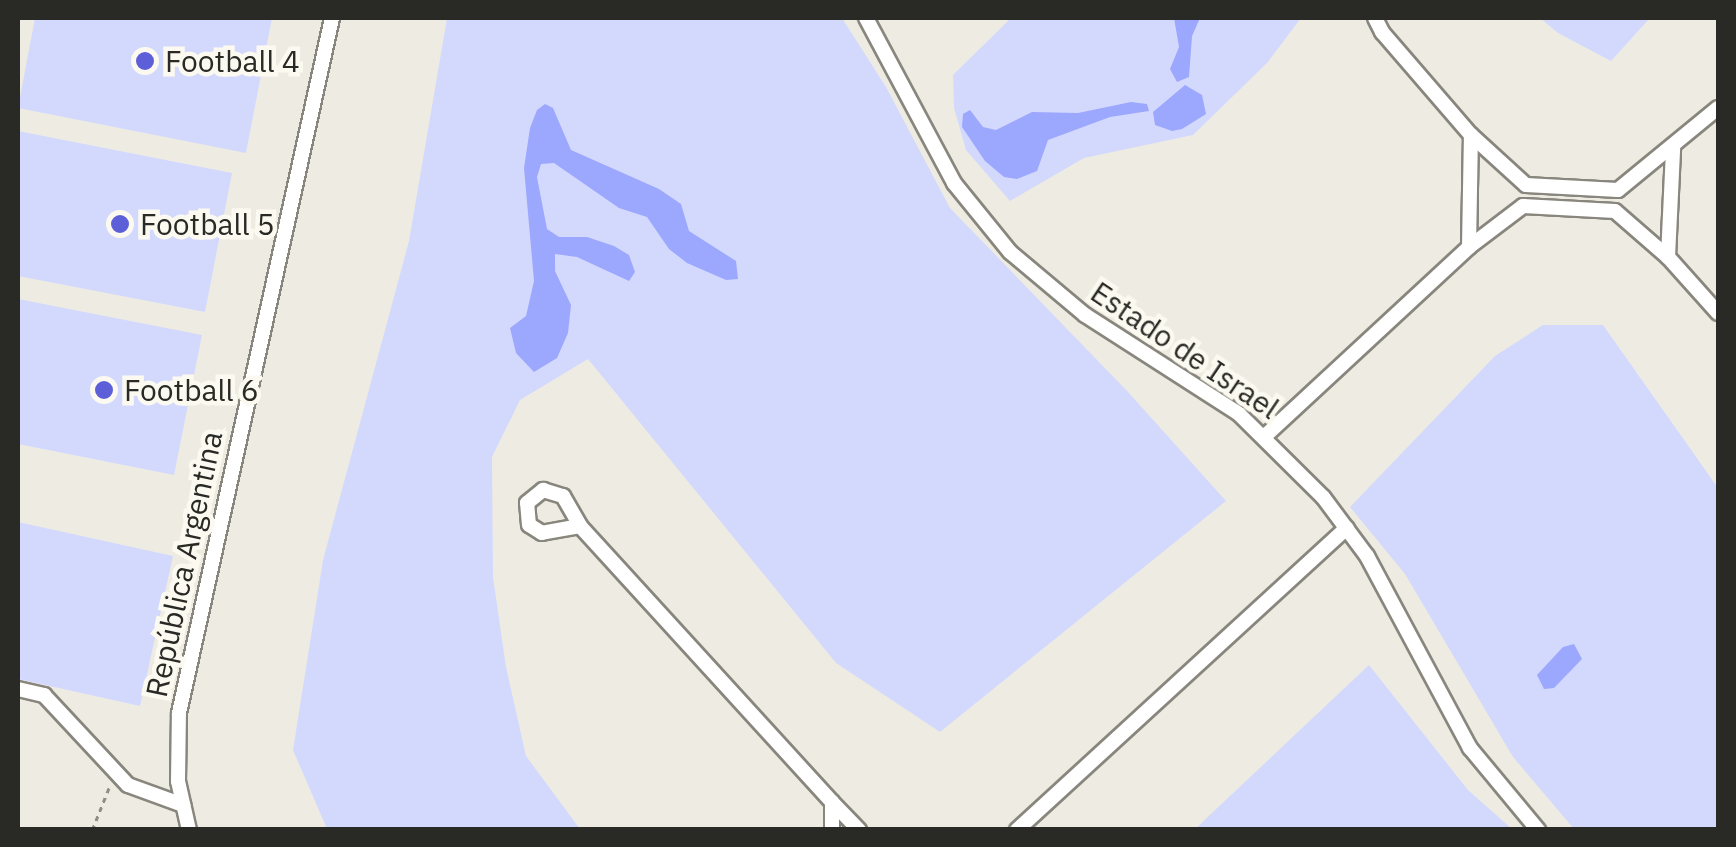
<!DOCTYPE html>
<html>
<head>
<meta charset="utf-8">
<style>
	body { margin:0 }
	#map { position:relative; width:1736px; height:847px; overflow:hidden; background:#eeece2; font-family:"IBM Plex Sans",sans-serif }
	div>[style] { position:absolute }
	.green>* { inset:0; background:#d3d9fd }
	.water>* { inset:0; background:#9ca7fe }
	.path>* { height:2.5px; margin-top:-1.25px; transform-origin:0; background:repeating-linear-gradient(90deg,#8e8d86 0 5px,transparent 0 10px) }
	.roads { filter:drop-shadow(2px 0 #88867d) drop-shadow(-2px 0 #88867d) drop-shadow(0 2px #88867d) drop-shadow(0 -2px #88867d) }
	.minor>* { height:14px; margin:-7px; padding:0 7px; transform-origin:7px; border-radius:7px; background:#fff }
	.dots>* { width:28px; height:28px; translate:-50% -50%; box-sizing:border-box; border:5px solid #fcfaf0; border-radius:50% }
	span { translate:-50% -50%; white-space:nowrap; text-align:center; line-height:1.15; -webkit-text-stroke:9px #fcfaf0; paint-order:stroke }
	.poi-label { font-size:30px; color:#292925 }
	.left { translate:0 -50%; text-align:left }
	.street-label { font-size:30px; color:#292925 }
	.frame { position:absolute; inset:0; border:20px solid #292925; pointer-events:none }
</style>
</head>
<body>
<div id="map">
	<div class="green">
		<div style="clip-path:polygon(35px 18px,272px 18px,246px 153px,18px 108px)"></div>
		<div style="clip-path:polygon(447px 18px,842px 18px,886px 87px,950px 208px,1129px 393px,1226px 501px,940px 732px,836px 663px,588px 359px,520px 400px,492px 457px,493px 577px,506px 667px,526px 756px,580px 829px,327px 829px,293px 750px,323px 560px,409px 241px)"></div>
		<div style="clip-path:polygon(1011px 18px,1301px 18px,1267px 63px,1193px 135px,1084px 158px,1010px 201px,966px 150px,954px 108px,953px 75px)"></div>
		<div style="clip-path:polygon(1540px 18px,1650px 18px,1611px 61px,1558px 33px)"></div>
		<div style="clip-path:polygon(18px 131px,232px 173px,205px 312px,18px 276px)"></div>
		<div style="clip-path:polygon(18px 299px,202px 335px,174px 475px,18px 444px)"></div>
		<div style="clip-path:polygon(1543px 325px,1603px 325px,1718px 488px,1718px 829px,1574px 829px,1513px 757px,1405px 574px,1350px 507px,1495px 356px)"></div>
		<div style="clip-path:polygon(18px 522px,173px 556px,140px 706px,18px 679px)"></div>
		<div style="clip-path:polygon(1369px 665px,1468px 790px,1512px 829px,1195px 829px)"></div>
	</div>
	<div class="water">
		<div style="clip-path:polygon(1174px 18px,1200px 18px,1192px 36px,1189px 77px,1177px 82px,1170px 69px,1179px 47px)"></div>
		<div style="clip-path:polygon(1185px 85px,1202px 95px,1206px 114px,1182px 129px,1172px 131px,1155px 125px,1153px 112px)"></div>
		<div style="clip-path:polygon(1131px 102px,1147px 104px,1149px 111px,1110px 117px,1048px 140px,1037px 171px,1017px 179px,1004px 177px,985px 161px,962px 127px,963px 114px,970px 110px,983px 127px,996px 130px,1032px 112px,1078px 113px)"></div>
		<div style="clip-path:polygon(545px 104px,553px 108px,571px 150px,659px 189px,681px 204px,689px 231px,736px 261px,738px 279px,726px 280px,687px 263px,669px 249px,647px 217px,619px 208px,554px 163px,541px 164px,537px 177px,547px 229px,559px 237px,587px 237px,614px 246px,629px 255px,635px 272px,629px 281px,577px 257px,555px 254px,555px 271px,571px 305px,568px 333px,557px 358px,534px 372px,516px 353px,510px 328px,526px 316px,534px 281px,524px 168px,530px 128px,537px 110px)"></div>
		<div style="clip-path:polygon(1574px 644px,1582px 659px,1554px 688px,1544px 689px,1537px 675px,1563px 647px)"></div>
	</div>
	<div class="path">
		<div style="left:92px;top:830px;width:48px;rotate:-68.2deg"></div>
	</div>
	<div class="roads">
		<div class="minor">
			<div style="left:866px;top:18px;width:187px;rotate:61.9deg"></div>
			<div style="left:954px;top:183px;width:89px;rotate:50.9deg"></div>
			<div style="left:1010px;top:252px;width:98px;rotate:40deg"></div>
			<div style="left:1085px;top:315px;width:183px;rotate:32.7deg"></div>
			<div style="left:1239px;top:414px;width:118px;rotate:44.7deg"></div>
			<div style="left:1323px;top:497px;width:74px;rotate:53.3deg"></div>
			<div style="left:1367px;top:556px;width:218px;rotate:61.8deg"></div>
			<div style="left:1470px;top:748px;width:107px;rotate:50.3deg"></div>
			<div style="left:1375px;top:18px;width:16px;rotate:63deg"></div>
			<div style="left:1382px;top:32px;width:136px;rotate:49.2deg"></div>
			<div style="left:1471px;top:135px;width:74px;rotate:42.3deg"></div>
			<div style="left:1526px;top:185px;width:92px;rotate:3.1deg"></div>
			<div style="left:1618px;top:190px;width:129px;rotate:-39.4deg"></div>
			<div style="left:1469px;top:247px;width:112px;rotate:-89deg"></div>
			<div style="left:1668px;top:257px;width:108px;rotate:-87.3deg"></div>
			<div style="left:1265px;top:436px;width:278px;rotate:-42.8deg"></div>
			<div style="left:1469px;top:247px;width:68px;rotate:-37.2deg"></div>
			<div style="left:1523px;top:206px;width:92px;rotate:3.1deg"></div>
			<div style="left:1615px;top:211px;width:70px;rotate:41deg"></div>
			<div style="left:1668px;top:257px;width:75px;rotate:48.2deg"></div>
			<div style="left:580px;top:526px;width:39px;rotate:170deg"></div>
			<div style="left:542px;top:533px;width:15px;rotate:-148deg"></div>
			<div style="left:529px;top:525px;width:22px;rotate:-95deg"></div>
			<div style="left:527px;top:503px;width:21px;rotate:-39deg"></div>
			<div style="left:543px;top:490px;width:21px;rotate:17deg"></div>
			<div style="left:563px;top:496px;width:34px;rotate:60deg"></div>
			<div style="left:580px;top:526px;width:374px;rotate:47.6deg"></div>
			<div style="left:832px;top:802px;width:28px;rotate:90deg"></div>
			<div style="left:18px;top:689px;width:27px;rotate:13deg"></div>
			<div style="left:44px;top:695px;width:123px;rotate:47deg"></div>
			<div style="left:128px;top:785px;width:59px;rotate:20deg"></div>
			<div style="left:832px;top:802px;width:39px;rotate:46deg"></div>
			<div style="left:189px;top:830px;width:50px;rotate:-102.7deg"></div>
			<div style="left:178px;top:781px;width:68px;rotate:-89.2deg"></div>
			<div style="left:179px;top:713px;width:712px;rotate:-77.58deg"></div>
			<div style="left:1017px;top:830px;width:447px;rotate:-42.5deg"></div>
		</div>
	</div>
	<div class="dots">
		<div style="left:145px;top:61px;background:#5c5fd7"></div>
		<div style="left:120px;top:224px;background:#5c5fd7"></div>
		<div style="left:104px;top:390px;background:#5c5fd7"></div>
	</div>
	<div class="poi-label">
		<span class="left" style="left:165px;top:61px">Football 4</span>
		<span class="left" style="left:140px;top:224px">Football 5</span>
		<span class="left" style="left:124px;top:390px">Football 6</span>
	</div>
	<div class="street-label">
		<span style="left:1185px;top:350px;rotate:34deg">Estado de Israel</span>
		<span style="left:184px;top:564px;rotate:-78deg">República Argentina</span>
	</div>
	<div class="frame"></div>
</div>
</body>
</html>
